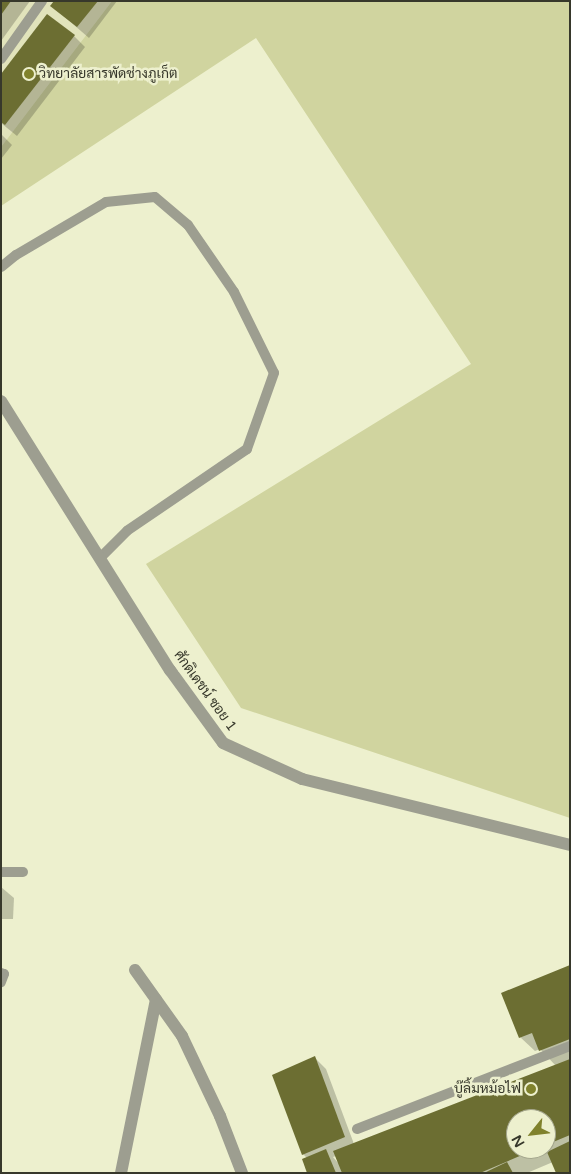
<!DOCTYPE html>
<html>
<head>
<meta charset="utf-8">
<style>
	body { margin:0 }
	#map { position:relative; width:571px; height:1174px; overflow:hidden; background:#edf0ce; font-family:"Varela Round",Sarabun,sans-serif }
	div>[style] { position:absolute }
	.built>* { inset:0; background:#e1e3bb }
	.green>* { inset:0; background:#d0d49f }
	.shadow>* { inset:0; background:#0003 }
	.building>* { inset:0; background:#6c6e32 }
	.lane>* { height:10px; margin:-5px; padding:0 5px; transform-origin:5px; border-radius:5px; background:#9d9e90 }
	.street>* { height:12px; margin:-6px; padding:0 6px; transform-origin:6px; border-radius:6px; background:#9d9e90 }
	.dots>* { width:14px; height:14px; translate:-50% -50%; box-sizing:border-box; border:2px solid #edf0ce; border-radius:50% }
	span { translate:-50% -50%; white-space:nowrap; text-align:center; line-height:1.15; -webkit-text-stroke:5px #edf0ce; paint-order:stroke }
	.poi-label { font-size:14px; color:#37382b }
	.left { translate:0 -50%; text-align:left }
	.right { translate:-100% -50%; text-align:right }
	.street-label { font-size:14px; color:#37382b }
	.frame { position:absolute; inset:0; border:2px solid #37382b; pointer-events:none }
	.north { position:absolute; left:506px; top:1109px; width:50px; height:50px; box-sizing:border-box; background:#edf0ce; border:1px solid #a4a68d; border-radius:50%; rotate:241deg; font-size:14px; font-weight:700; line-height:20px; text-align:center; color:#37382b }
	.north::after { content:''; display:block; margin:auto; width:18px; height:22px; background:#80822c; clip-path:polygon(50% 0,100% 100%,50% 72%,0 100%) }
</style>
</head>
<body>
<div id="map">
	<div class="built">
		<div style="clip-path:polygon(1px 1px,112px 1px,1px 147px)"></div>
	</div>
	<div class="green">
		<div style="clip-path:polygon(112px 1px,570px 1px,570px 818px,241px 708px,146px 564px,471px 364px,256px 38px,1px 206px,1px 147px)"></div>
	</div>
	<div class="shadow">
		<div style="clip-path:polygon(1px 1px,30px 1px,1px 41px)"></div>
		<div style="clip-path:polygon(56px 1px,117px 1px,89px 38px,52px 6px)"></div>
		<div style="clip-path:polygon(74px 36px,85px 47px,17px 136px,1px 123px,1px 76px)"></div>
		<div style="clip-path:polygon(1px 134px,12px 145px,1px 159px)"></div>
		<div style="clip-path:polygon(1px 887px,14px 898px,13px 919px,1px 919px)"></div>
		<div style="clip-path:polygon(evenodd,570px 966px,570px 1173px,553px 1162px,527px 1173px,309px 1173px,307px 1158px,303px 1154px,315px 1058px,326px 1069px,354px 1144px,556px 1066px,540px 1049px,535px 1051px,520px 1037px,570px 966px,516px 1119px,546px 1119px,546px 1149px,516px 1149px,516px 1119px,570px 966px,336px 1156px,339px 1164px,333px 1157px,336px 1156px)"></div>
	</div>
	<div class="building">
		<div style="clip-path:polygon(1px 1px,11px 1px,1px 15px)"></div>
		<div style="clip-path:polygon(54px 1px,98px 1px,77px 27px,50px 6px)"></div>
		<div style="clip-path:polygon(47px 14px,75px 35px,5px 125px,1px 122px,1px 74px)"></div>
		<div style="clip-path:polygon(570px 965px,570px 1039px,539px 1051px,532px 1033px,519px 1038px,501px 993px)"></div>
		<div style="clip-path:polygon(315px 1056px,345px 1137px,302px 1155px,272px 1075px)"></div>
		<div style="clip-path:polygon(570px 1059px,570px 1135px,546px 1145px,546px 1119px,516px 1119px,516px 1149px,536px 1149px,480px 1173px,342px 1173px,333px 1151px)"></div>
		<div style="clip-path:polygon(570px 1141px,570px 1173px,556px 1173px,547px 1152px)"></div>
		<div style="clip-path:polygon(326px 1149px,336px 1173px,307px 1173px,302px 1159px)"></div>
		<div style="clip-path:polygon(507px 1162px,513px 1173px,484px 1173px)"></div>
	</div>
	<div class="lane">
		<div style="left:1px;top:59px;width:71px;rotate:-54.7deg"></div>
		<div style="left:1px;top:267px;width:19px;rotate:-39deg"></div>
		<div style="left:16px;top:255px;width:104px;rotate:-30.5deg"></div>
		<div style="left:106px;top:202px;width:49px;rotate:-5.8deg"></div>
		<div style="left:155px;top:197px;width:43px;rotate:40.3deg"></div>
		<div style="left:188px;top:225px;width:81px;rotate:55.5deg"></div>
		<div style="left:234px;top:292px;width:90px;rotate:63.7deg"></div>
		<div style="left:274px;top:373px;width:81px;rotate:109.6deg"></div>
		<div style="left:247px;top:449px;width:145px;rotate:145.7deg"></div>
		<div style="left:127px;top:531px;width:38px;rotate:135deg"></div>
		<div style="left:1px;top:872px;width:22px"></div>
		<div style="left:1px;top:973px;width:3px;rotate:18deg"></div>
		<div style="left:4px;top:974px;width:9px;rotate:111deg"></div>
		<div style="left:357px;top:1129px;width:229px;rotate:-21.3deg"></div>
	</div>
	<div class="street">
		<div style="left:1px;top:401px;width:318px;rotate:57.9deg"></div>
		<div style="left:170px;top:670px;width:90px;rotate:54deg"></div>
		<div style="left:223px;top:743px;width:87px;rotate:24.5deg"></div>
		<div style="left:302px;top:779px;width:276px;rotate:13.8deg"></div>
		<div style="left:135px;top:970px;width:81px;rotate:54.5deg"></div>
		<div style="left:182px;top:1036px;width:89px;rotate:64.6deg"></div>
		<div style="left:220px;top:1116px;width:61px;rotate:68.9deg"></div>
		<div style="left:121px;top:1173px;width:177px;rotate:-78.6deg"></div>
	</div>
	<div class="dots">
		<div style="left:29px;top:74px;background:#80822c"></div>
		<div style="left:531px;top:1089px;background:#80822c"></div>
	</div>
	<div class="poi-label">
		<span class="left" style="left:39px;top:74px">วิทยาลัยสารพัดช่างภูเก็ต</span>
		<span class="right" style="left:521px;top:1089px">บู๊ลิ้มหม้อไฟ</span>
	</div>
	<div class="street-label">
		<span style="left:205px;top:691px;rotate:54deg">ศักดิเดชน์ ซอย 1</span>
	</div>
	<div class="frame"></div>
	<div class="north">N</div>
</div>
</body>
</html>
